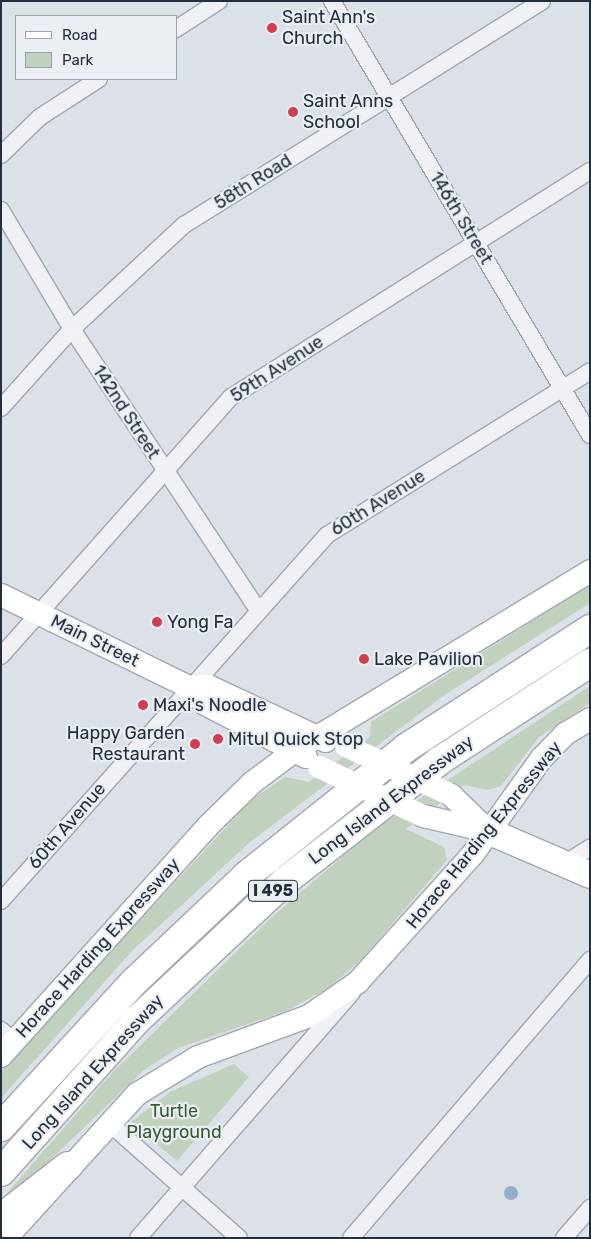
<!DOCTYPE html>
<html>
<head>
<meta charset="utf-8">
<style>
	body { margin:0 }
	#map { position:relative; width:591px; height:1239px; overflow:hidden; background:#dce0e7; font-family:Rubik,sans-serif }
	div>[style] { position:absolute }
	.green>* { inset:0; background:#c2d1bd }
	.water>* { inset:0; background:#95adc8 }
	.round { border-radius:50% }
	.roads { filter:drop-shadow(1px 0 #a1a7b1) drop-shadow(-1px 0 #a1a7b1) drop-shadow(0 1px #a1a7b1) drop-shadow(0 -1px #a1a7b1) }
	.minor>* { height:16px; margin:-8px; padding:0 8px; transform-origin:8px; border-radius:8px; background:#eff1f5 }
	.secondary>* { height:22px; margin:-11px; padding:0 11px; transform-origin:11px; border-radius:11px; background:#fff }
	.primary>* { height:26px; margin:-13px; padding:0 13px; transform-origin:13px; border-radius:13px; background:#fff }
	.motorway>* { height:28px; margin:-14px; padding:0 14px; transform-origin:14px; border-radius:14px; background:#fff }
	.secondary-bridge>* { height:22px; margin:-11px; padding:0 11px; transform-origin:11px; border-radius:11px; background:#fff }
	.dots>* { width:14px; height:14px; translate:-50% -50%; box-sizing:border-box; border:2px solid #ebeff4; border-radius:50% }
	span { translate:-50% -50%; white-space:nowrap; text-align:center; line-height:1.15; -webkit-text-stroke:4.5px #ebeff4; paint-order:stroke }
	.shield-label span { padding:1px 4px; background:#ebeff4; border:1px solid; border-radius:4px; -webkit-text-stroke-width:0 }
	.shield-label { font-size:16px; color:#252e3d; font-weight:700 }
	.poi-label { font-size:18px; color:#252e3d }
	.left { translate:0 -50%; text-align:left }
	.right { translate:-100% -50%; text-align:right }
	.street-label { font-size:18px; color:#252e3d }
	.park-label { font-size:18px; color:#395932 }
	.frame { position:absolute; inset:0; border:2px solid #252e3d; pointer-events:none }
	.legend { position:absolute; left:15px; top:15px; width:162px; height:65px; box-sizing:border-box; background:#ebeff4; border:1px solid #9ca2ab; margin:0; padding:6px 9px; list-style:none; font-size:15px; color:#252e3d }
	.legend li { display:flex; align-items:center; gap:10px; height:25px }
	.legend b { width:25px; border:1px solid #9ca2ab }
</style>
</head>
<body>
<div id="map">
	<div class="green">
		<div style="clip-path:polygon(590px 585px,590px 603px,443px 696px,250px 842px,132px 951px,1px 1098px,1px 1071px,251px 800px,285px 777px,309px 782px,370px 737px,371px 722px)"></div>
		<div style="clip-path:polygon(590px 686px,590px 703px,539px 737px,501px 786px,489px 790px,464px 785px,406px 829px,444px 847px,447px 860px,362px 959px,329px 988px,286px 1011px,178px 1048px,144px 1070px,1px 1207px,1px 1200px,112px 1073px,272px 917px,377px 827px)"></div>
		<div style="clip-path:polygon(234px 1064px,249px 1077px,177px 1161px,131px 1122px,170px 1092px)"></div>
	</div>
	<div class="water">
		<div class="round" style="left:504px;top:1186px;width:14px;height:14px"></div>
	</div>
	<div class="roads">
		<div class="minor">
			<div style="left:332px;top:1px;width:505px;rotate:59.27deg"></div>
			<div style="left:176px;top:29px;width:51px;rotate:-33.1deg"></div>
			<div style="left:1px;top:155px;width:54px;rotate:-44.3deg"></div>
			<div style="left:40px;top:117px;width:70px;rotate:-32.8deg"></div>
			<div style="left:1px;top:210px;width:139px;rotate:59.2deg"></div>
			<div style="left:72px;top:329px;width:337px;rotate:56.5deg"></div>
			<div style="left:1px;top:408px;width:106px;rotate:-48.1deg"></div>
			<div style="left:72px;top:329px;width:153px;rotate:-42.9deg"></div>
			<div style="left:184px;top:225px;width:422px;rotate:-32deg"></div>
			<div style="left:1px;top:656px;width:346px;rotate:-48.4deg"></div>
			<div style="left:231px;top:397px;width:424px;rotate:-32.2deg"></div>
			<div style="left:564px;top:864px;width:31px;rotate:-32deg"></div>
			<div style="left:1px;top:901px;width:490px;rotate:-48.3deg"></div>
			<div style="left:327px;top:535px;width:310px;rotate:-31.9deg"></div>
			<div style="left:1px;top:1030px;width:17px;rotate:40deg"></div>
			<div style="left:108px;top:1122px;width:175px;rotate:41.5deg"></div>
			<div style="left:138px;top:1238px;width:325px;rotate:-48.9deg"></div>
			<div style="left:351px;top:1238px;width:367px;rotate:-49.3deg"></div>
			<div style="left:564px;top:1238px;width:40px;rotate:-49deg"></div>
		</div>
		<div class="secondary">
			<div style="left:1px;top:595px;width:209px;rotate:26.1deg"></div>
			<div style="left:189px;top:687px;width:23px;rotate:47deg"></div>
			<div style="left:205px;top:704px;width:114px;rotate:27.7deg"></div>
			<div style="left:189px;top:687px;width:19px;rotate:-3deg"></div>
			<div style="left:208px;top:686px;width:130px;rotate:25deg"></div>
			<div style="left:451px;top:795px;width:50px;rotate:44.2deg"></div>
			<div style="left:423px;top:816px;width:67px;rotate:13deg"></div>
			<div style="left:1px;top:1056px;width:309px;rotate:-48deg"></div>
			<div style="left:208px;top:826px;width:63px;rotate:-44.4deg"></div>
			<div style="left:253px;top:782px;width:54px;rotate:-36.7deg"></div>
			<div style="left:296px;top:750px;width:344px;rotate:-31.3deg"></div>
			<div style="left:6px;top:1238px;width:195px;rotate:-47.7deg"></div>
			<div style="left:137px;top:1094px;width:71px;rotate:-31.2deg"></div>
			<div style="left:198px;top:1057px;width:118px;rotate:-20.3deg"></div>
			<div style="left:309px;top:1016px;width:60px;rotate:-34.8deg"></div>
			<div style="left:358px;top:982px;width:172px;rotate:-48.1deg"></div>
			<div style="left:473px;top:854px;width:117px;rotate:-54.4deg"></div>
			<div style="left:541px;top:759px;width:35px;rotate:-46deg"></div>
			<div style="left:565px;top:734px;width:29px;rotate:-31deg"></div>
		</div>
		<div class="primary">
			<div style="left:488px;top:831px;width:111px;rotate:23.3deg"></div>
		</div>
		<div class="motorway">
			<div style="left:1px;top:1127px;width:198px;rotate:-47.5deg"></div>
			<div style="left:135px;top:981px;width:154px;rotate:-43.4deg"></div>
			<div style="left:247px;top:875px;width:203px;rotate:-38.6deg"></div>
			<div style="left:406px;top:748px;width:219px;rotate:-32.9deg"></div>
			<div style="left:1px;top:1172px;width:204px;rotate:-48.2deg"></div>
			<div style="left:137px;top:1020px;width:203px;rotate:-43.2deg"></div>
			<div style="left:285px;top:881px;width:195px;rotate:-37.9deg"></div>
			<div style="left:439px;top:761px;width:180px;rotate:-33deg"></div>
			<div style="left:1px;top:1218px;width:85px;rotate:-37.8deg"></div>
		</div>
	</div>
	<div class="secondary-bridge">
		<div style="left:346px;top:746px;width:116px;rotate:25deg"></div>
		<div style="left:319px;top:767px;width:115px;rotate:25.2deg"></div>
	</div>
	<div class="dots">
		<div style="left:272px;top:28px;background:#d13c4f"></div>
		<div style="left:293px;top:112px;background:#d13c4f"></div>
		<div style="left:157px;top:622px;background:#d13c4f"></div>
		<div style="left:364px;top:659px;background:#d13c4f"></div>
		<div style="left:143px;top:705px;background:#d13c4f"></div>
		<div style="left:218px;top:739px;background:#d13c4f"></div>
		<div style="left:195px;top:744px;background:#d13c4f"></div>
	</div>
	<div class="shield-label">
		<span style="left:273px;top:891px">I 495</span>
	</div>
	<div class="poi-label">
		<span class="left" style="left:282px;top:28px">Saint Ann's<br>Church</span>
		<span class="left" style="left:303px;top:112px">Saint Anns<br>School</span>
		<span class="left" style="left:167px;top:622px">Yong Fa</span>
		<span class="left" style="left:374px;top:659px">Lake Pavilion</span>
		<span class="left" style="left:153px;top:705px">Maxi's Noodle</span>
		<span class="right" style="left:185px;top:744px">Happy Garden<br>Restaurant</span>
		<span class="left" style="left:228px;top:739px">Mitul Quick Stop</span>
	</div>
	<div class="street-label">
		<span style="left:253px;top:182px;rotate:-32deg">58th Road</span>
		<span style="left:461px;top:218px;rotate:59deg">146th Street</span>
		<span style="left:277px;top:369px;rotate:-33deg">59th Avenue</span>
		<span style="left:126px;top:412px;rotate:57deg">142nd Street</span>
		<span style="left:378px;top:503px;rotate:-32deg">60th Avenue</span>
		<span style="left:95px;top:641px;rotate:26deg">Main Street</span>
		<span style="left:391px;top:800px;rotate:-37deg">Long Island Expressway</span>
		<span style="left:67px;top:826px;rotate:-49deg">60th Avenue</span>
		<span style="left:484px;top:835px;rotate:-51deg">Horace Harding Expressway</span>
		<span style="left:98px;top:948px;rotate:-48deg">Horace Harding Expressway</span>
		<span style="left:93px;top:1072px;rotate:-48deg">Long Island Expressway</span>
	</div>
	<div class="park-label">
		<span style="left:174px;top:1122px">Turtle<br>Playground</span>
	</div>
	<div class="frame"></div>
	<ul class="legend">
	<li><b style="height:6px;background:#fff"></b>Road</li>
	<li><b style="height:14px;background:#c2d1bd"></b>Park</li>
	</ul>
</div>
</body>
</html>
